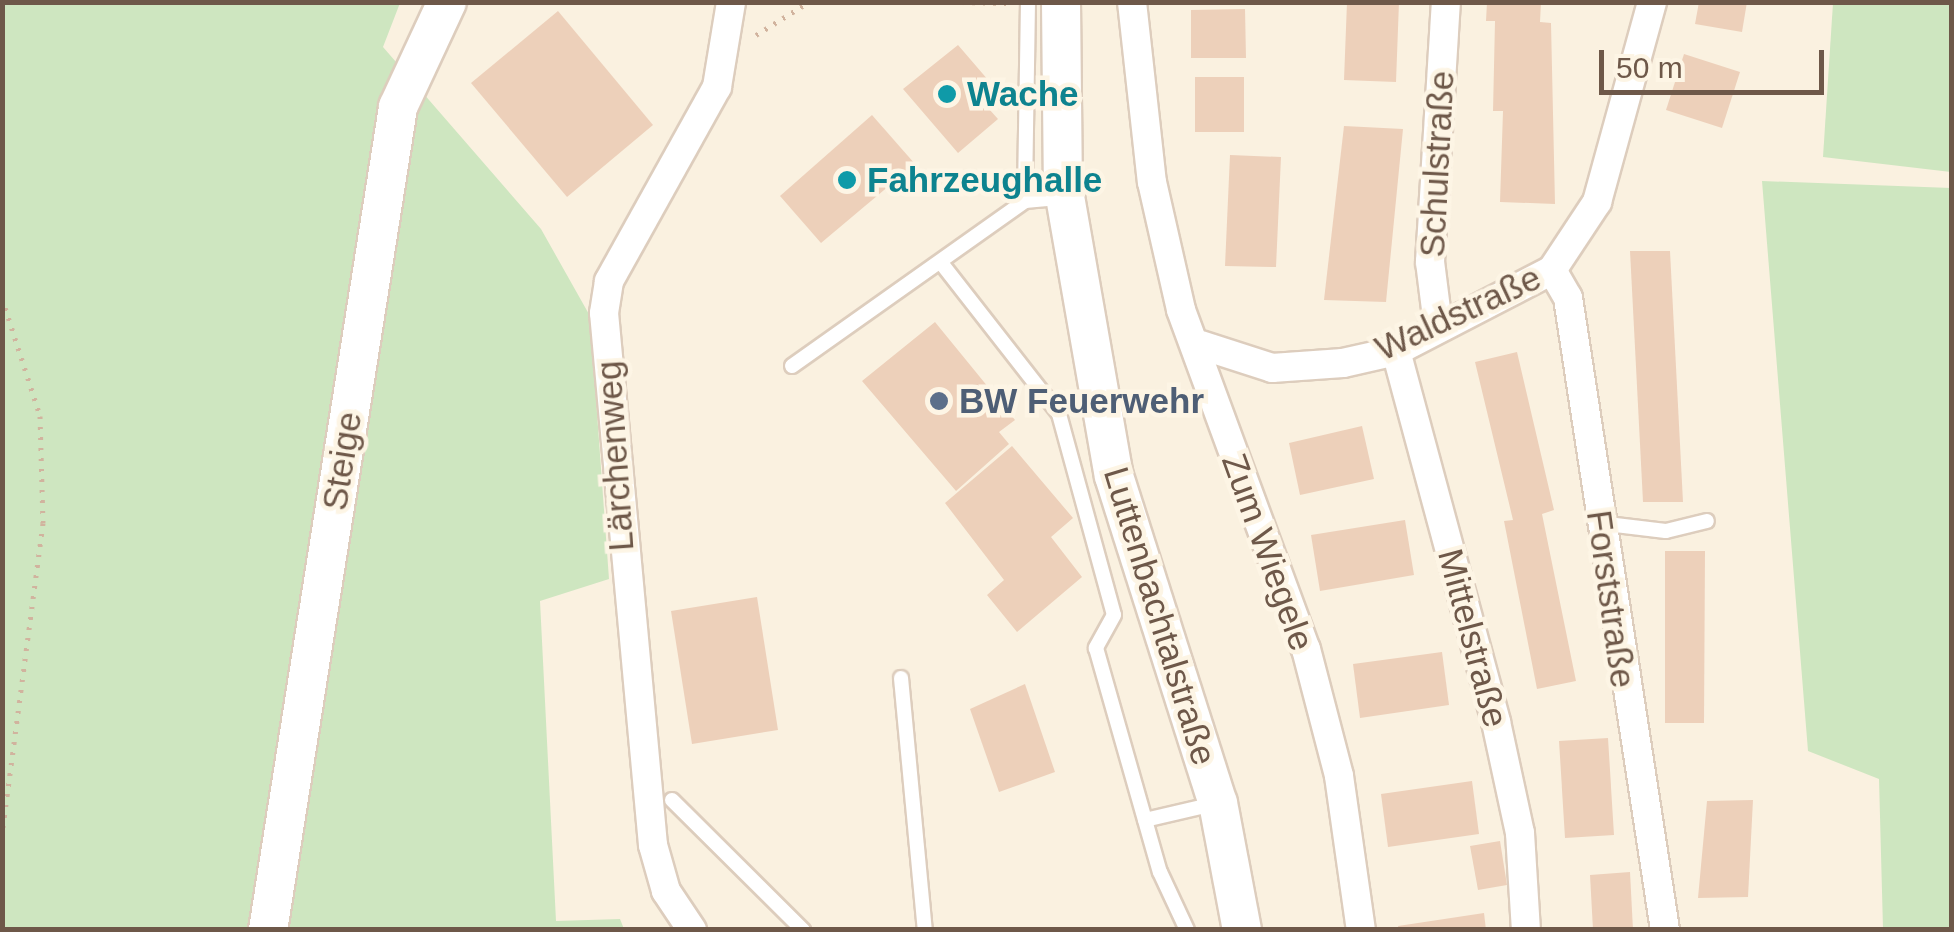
<!DOCTYPE html>
<html>
<head>
<meta charset="utf-8">
<style>
	body { margin:0 }
	#map { position:relative; width:1954px; height:932px; overflow:hidden; background:#faf1e0; font-family:Helvetica,sans-serif }
	div>[style] { position:absolute }
	.green>* { inset:0; background:#cee6c0 }
	.building>* { inset:0; background:#edd0ba }
	.path>* { height:5px; margin-top:-2.5px; transform-origin:0; background:repeating-linear-gradient(90deg,#d1b39e 0 2.5px,transparent 0 10.5px) }
	.roads { filter:drop-shadow(2px 0 #ddcdbd) drop-shadow(-2px 0 #ddcdbd) drop-shadow(0 2px #ddcdbd) drop-shadow(0 -2px #ddcdbd) }
	.lane>* { height:14px; margin:-7px; padding:0 7px; transform-origin:7px; border-radius:7px; background:#fff }
	.street>* { height:28px; margin:-14px; padding:0 14px; transform-origin:14px; border-radius:14px; background:#fff }
	.secondary>* { height:38px; margin:-19px; padding:0 19px; transform-origin:19px; border-radius:19px; background:#fff }
	.dots>* { width:28px; height:28px; translate:-50% -50%; box-sizing:border-box; border:5px solid #fdf5e5; border-radius:50% }
	span { translate:-50% -50%; white-space:nowrap; text-align:center; line-height:1.15; -webkit-text-stroke:9px #fdf5e5; paint-order:stroke }
	.culture-label { font-size:35px; color:#0d838f; font-weight:700 }
	.left { translate:0 -50%; text-align:left }
	.street-label { font-size:35px; color:#6e5849 }
	.service-label { font-size:35px; color:#4e5e75; font-weight:700 }
	.frame { position:absolute; inset:0; border:5px solid #6e5849; pointer-events:none }
	.scale { position:absolute; left:1599px; top:50px; width:225px; height:45px; box-sizing:border-box; border:5px solid #6e5849; border-top:0; padding-left:12px; font-size:30px; line-height:35px; white-space:nowrap; color:#6e5849; -webkit-text-stroke:8px #fdf5e5; paint-order:stroke }
</style>
</head>
<body>
<div id="map">
	<div class="green">
		<div style="clip-path:polygon(2px 3px,400px 3px,383px 47px,541px 229px,590px 316px,609px 579px,540px 601px,556px 921px,620px 919px,624px 929px,3px 929px)"></div>
		<div style="clip-path:polygon(1833px 3px,1951px 3px,1951px 172px,1823px 157px)"></div>
		<div style="clip-path:polygon(1762px 181px,1951px 188px,1951px 929px,1883px 929px,1879px 779px,1808px 751px)"></div>
	</div>
	<div class="building">
		<div style="clip-path:polygon(1347px 2px,1399px 2px,1396px 82px,1344px 80px)"></div>
		<div style="clip-path:polygon(1487px 2px,1541px 2px,1540px 22px,1551px 23px,1555px 204px,1500px 202px,1503px 111px,1493px 111px,1495px 21px,1486px 21px)"></div>
		<div style="clip-path:polygon(1699px 2px,1747px 2px,1742px 32px,1695px 24px)"></div>
		<div style="clip-path:polygon(1245px 9px,1246px 58px,1191px 58px,1191px 10px)"></div>
		<div style="clip-path:polygon(558px 11px,653px 125px,567px 197px,471px 83px)"></div>
		<div style="clip-path:polygon(958px 45px,995px 88px,980px 99px,998px 119px,958px 153px,903px 89px)"></div>
		<div style="clip-path:polygon(1684px 54px,1740px 72px,1722px 128px,1666px 110px)"></div>
		<div style="clip-path:polygon(1195px 77px,1244px 77px,1244px 132px,1195px 132px)"></div>
		<div style="clip-path:polygon(872px 115px,915px 164px,821px 243px,780px 196px)"></div>
		<div style="clip-path:polygon(1344px 126px,1403px 129px,1386px 302px,1324px 300px)"></div>
		<div style="clip-path:polygon(1230px 155px,1281px 157px,1276px 267px,1225px 266px)"></div>
		<div style="clip-path:polygon(1630px 251px,1670px 251px,1683px 502px,1643px 502px)"></div>
		<div style="clip-path:polygon(935px 322px,1015px 420px,999px 432px,1009px 444px,956px 491px,862px 381px)"></div>
		<div style="clip-path:polygon(1517px 352px,1554px 510px,1542px 514px,1576px 681px,1537px 689px,1504px 521px,1513px 520px,1475px 362px)"></div>
		<div style="clip-path:polygon(1362px 426px,1374px 479px,1300px 495px,1289px 443px)"></div>
		<div style="clip-path:polygon(1012px 446px,1073px 518px,1051px 537px,1082px 577px,1017px 632px,987px 595px,1004px 580px,945px 503px)"></div>
		<div style="clip-path:polygon(1405px 520px,1414px 575px,1320px 591px,1311px 535px)"></div>
		<div style="clip-path:polygon(1665px 551px,1705px 551px,1704px 723px,1665px 723px)"></div>
		<div style="clip-path:polygon(757px 597px,778px 730px,692px 744px,671px 611px)"></div>
		<div style="clip-path:polygon(1442px 652px,1449px 705px,1360px 718px,1353px 664px)"></div>
		<div style="clip-path:polygon(1025px 684px,1055px 772px,999px 792px,970px 709px)"></div>
		<div style="clip-path:polygon(1608px 738px,1614px 835px,1565px 838px,1559px 741px)"></div>
		<div style="clip-path:polygon(1472px 781px,1479px 834px,1388px 847px,1381px 794px)"></div>
		<div style="clip-path:polygon(1753px 800px,1748px 897px,1698px 898px,1707px 801px)"></div>
		<div style="clip-path:polygon(1500px 841px,1507px 885px,1478px 890px,1470px 846px)"></div>
		<div style="clip-path:polygon(1630px 872px,1633px 930px,1593px 930px,1590px 875px)"></div>
		<div style="clip-path:polygon(1484px 913px,1486px 930px,1399px 930px,1398px 926px)"></div>
	</div>
	<div class="path">
		<div style="left:962px;top:2px;width:48px;rotate:1.2deg"></div>
		<div style="left:756px;top:35px;width:62px;rotate:-31.9deg"></div>
		<div style="left:2px;top:298px;width:124px;rotate:72.1deg"></div>
		<div style="left:40px;top:416px;width:107px;rotate:88.4deg"></div>
		<div style="left:43px;top:523px;width:315px;rotate:97.5deg"></div>
	</div>
	<div class="roads">
		<div class="lane">
			<div style="left:1028px;top:2px;width:199px;rotate:90.9deg"></div>
			<div style="left:1025px;top:201px;width:36px;rotate:-5deg"></div>
			<div style="left:942px;top:264px;width:190px;rotate:52deg"></div>
			<div style="left:1059px;top:414px;width:208px;rotate:74.7deg"></div>
			<div style="left:1114px;top:615px;width:38px;rotate:119deg"></div>
			<div style="left:1096px;top:648px;width:233px;rotate:74.1deg"></div>
			<div style="left:1160px;top:872px;width:64px;rotate:65deg"></div>
			<div style="left:792px;top:366px;width:286px;rotate:-35.3deg"></div>
			<div style="left:1599px;top:523px;width:67px;rotate:6.8deg"></div>
			<div style="left:1666px;top:531px;width:42px;rotate:-13.7deg"></div>
			<div style="left:901px;top:678px;width:253px;rotate:84.6deg"></div>
			<div style="left:672px;top:800px;width:185px;rotate:44.8deg"></div>
			<div style="left:1145px;top:820px;width:75px;rotate:-13.1deg"></div>
		</div>
		<div class="street">
			<div style="left:1132px;top:2px;width:181px;rotate:83.7deg"></div>
			<div style="left:1152px;top:182px;width:131px;rotate:77.2deg"></div>
			<div style="left:1181px;top:310px;width:361px;rotate:69.8deg"></div>
			<div style="left:1306px;top:649px;width:131px;rotate:75.4deg"></div>
			<div style="left:1339px;top:776px;width:156px;rotate:81.9deg"></div>
			<div style="left:1552px;top:270px;width:32px;rotate:60deg"></div>
			<div style="left:1568px;top:298px;width:639px;rotate:81.27deg"></div>
			<div style="left:1438px;top:325px;width:64px;rotate:-97.2deg"></div>
			<div style="left:1430px;top:262px;width:260px;rotate:-86.5deg"></div>
			<div style="left:1201px;top:345px;width:75px;rotate:17.9deg"></div>
			<div style="left:1272px;top:368px;width:71px;rotate:-4deg"></div>
			<div style="left:1343px;top:363px;width:54px;rotate:-12.8deg"></div>
			<div style="left:1396px;top:351px;width:176px;rotate:-27.4deg"></div>
			<div style="left:1552px;top:270px;width:82px;rotate:-56.5deg"></div>
			<div style="left:1597px;top:202px;width:207px;rotate:-74.6deg"></div>
			<div style="left:1396px;top:351px;width:384px;rotate:74.9deg"></div>
			<div style="left:1496px;top:722px;width:114px;rotate:77.8deg"></div>
			<div style="left:1520px;top:833px;width:97px;rotate:86.5deg"></div>
			<div style="left:692px;top:930px;width:47px;rotate:-123.7deg"></div>
			<div style="left:666px;top:891px;width:48px;rotate:-105.8deg"></div>
			<div style="left:653px;top:845px;width:534px;rotate:-95.26deg"></div>
			<div style="left:604px;top:313px;width:32px;rotate:-81deg"></div>
			<div style="left:609px;top:281px;width:222px;rotate:-60.9deg"></div>
			<div style="left:717px;top:87px;width:86px;rotate:-80.6deg"></div>
		</div>
		<div class="secondary">
			<div style="left:1061px;top:2px;width:183px;rotate:89.4deg"></div>
			<div style="left:1063px;top:185px;width:295px;rotate:80.1deg"></div>
			<div style="left:1114px;top:476px;width:343px;rotate:72.4deg"></div>
			<div style="left:1218px;top:803px;width:129px;rotate:79.3deg"></div>
			<div style="left:268px;top:930px;width:833px;rotate:-81.02deg"></div>
			<div style="left:398px;top:107px;width:116px;rotate:-65deg"></div>
		</div>
	</div>
	<div class="dots">
		<div style="left:947px;top:94px;background:#0f9aa8"></div>
		<div style="left:847px;top:180px;background:#0f9aa8"></div>
		<div style="left:939px;top:401px;background:#5c6f8a"></div>
	</div>
	<div class="culture-label">
		<span class="left" style="left:967px;top:94px">Wache</span>
		<span class="left" style="left:867px;top:180px">Fahrzeughalle</span>
	</div>
	<div class="street-label">
		<span style="left:1437px;top:164px;rotate:-87deg">Schulstraße</span>
		<span style="left:1458px;top:313px;rotate:-25deg">Waldstraße</span>
		<span style="left:615px;top:456px;rotate:-94deg">Lärchenweg</span>
		<span style="left:342px;top:461px;rotate:-81deg">Steige</span>
		<span style="left:1268px;top:552px;rotate:70deg">Zum Wiegele</span>
		<span style="left:1611px;top:599px;rotate:82deg">Forststraße</span>
		<span style="left:1160px;top:616px;rotate:73deg">Luttenbachtalstraße</span>
		<span style="left:1473px;top:638px;rotate:75deg">Mittelstraße</span>
	</div>
	<div class="service-label">
		<span class="left" style="left:959px;top:401px">BW Feuerwehr</span>
	</div>
	<div class="frame"></div>
	<div class="scale">50 m</div>
</div>
</body>
</html>
